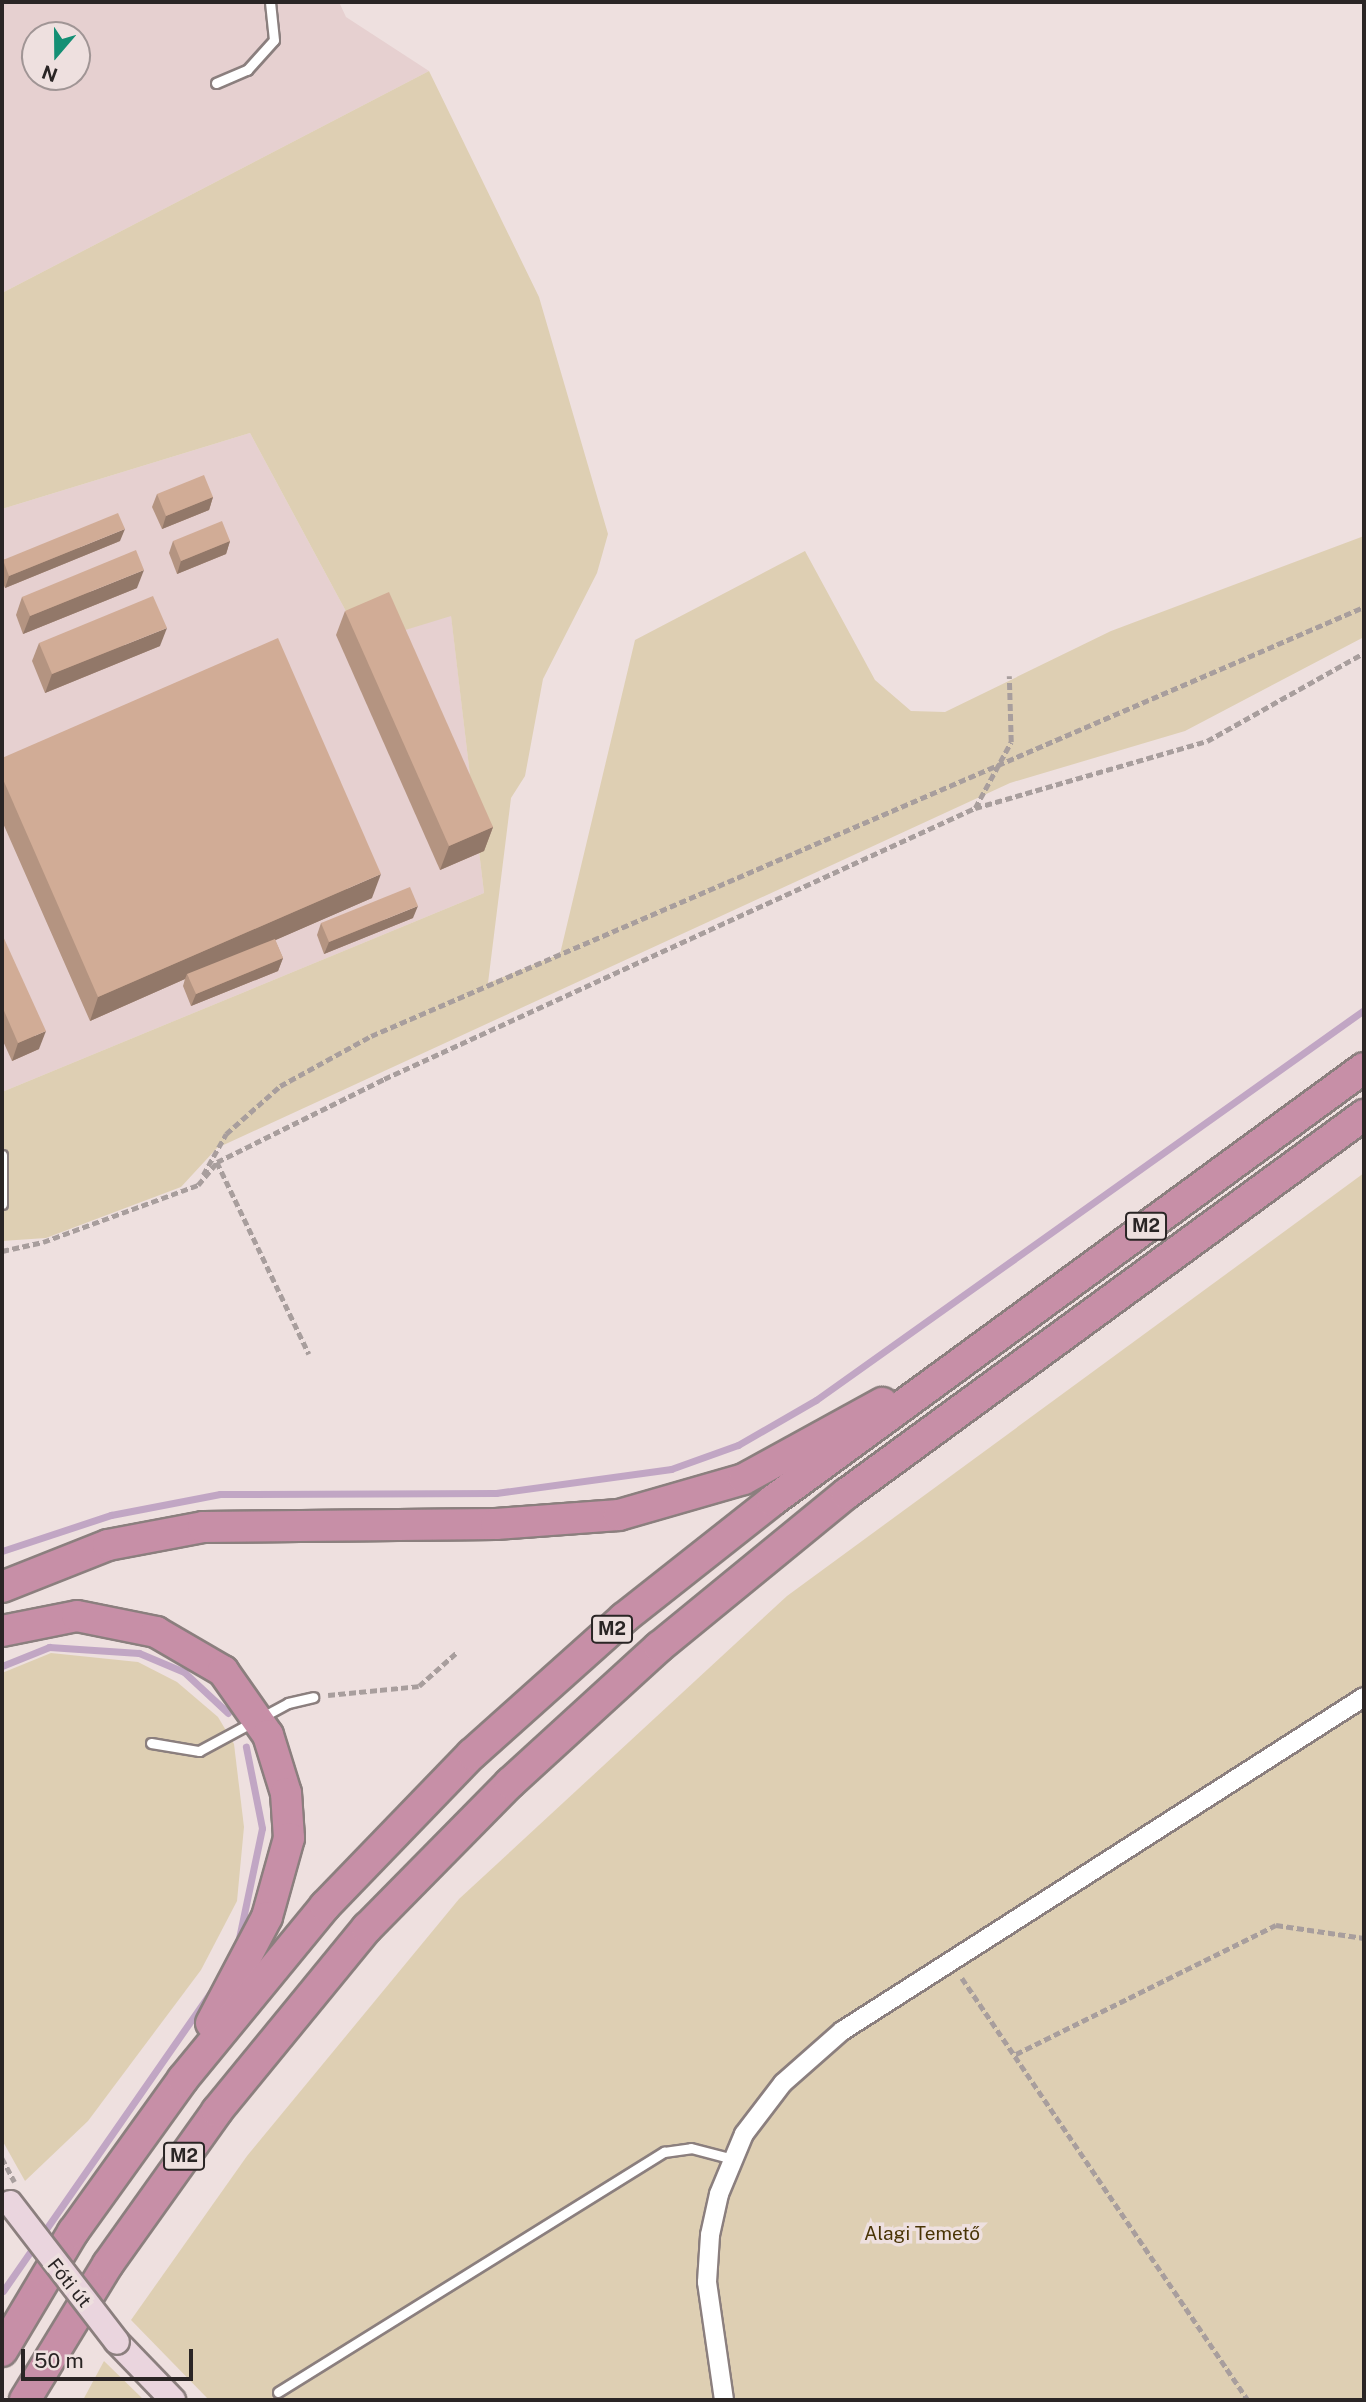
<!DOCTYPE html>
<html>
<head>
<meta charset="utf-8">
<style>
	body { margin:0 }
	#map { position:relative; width:1366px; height:2402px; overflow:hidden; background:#eee0df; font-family:"Public Sans",sans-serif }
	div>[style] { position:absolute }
	.built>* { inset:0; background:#e6d0d0 }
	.green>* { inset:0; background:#decfb3 }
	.stream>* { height:7px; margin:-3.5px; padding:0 3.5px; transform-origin:3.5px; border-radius:3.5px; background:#c1a6c4 }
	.path>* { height:4.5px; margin-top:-2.25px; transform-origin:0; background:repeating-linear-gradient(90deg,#a89e9d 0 7px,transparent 0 10.5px) }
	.roads { filter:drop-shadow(2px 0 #8b7f7e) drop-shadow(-2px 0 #8b7f7e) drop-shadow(0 2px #8b7f7e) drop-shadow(0 -2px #8b7f7e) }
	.service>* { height:9px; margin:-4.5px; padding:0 4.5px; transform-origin:4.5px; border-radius:4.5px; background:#fff }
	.minor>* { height:18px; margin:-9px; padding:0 9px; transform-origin:9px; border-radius:9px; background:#fff }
	.secondary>* { height:24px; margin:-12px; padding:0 12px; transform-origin:12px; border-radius:12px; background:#ead5de }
	.trunk>* { height:30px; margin:-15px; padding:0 15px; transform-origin:15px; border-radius:15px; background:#c78fa7 }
	.bridges { filter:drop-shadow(2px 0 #8b7f7e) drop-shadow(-2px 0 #8b7f7e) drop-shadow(0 2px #8b7f7e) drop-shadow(0 -2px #8b7f7e) }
	.secondary-bridge>* { height:24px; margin:-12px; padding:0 12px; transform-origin:12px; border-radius:12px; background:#ead5de }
	.wall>* { inset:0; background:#b49481 }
	.shaded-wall>* { inset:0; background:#927869 }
	.building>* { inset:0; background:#d1ac96 }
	span { translate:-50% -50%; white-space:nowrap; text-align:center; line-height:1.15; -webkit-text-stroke:7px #eee0df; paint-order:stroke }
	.shield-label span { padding:2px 5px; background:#eee0df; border:2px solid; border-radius:5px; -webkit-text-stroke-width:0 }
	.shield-label { font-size:18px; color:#2a2525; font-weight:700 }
	.park-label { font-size:19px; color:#493405 }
	.street-label { font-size:19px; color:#2a2525 }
	.frame { position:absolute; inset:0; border:4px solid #2a2525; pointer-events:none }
	.north { position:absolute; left:21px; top:21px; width:70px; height:70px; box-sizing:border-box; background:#eee0df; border:2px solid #a09595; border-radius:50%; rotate:200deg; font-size:19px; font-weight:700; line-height:28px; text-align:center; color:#2a2525 }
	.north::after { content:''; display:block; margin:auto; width:24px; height:32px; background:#148f74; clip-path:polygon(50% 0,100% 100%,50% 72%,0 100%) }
	.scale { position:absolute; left:21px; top:2349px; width:172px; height:32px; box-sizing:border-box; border:4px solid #2a2525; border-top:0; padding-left:9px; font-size:21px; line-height:24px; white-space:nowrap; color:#2a2525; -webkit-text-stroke:5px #eee0df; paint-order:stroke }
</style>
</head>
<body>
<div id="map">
	<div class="built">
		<div style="clip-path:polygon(evenodd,2px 2px,339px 2px,346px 17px,429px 71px,2px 293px,2px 2px,35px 35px,77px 35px,77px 77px,35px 77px,35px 35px)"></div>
		<div style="clip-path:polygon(250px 433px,363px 643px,451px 615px,484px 893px,2px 1092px,2px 509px)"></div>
	</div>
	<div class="green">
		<div style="clip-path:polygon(429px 71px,539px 297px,608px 534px,597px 573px,543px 679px,525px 776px,511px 798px,488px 983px,560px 954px,635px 640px,805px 551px,875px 680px,911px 711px,945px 712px,1111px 631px,1364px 536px,1364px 637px,1185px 731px,1010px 783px,217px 1148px,181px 1187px,46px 1238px,2px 1241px,2px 1092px,484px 893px,451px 616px,363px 643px,250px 433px,2px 509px,2px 293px)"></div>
		<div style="clip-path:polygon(1364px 1173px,1364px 2400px,209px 2400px,131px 2320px,247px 2156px,459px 1899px,787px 1596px)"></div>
		<div style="clip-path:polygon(51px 1653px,138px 1662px,177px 1682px,218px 1717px,234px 1744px,244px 1827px,237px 1901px,201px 1970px,88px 2121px,25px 2181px,2px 2140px,2px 1673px)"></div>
		<div style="clip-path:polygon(104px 2361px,144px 2400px,83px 2400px)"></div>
	</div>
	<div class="stream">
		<div style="left:2px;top:1551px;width:115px;rotate:-18.3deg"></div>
		<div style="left:111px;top:1515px;width:111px;rotate:-10.9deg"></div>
		<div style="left:220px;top:1494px;width:276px;rotate:-0.2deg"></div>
		<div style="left:496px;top:1493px;width:177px;rotate:-7.8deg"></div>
		<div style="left:671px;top:1469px;width:71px;rotate:-19.7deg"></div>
		<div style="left:738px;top:1445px;width:90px;rotate:-30deg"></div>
		<div style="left:816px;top:1400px;width:673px;rotate:-35.44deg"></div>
		<div style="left:2px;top:1666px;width:51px;rotate:-22deg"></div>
		<div style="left:49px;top:1647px;width:90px;rotate:3.8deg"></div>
		<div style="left:139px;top:1653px;width:49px;rotate:22.9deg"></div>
		<div style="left:184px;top:1672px;width:60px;rotate:43deg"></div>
		<div style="left:238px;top:1943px;width:117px;rotate:-78.2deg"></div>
		<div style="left:262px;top:1828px;width:83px;rotate:-101.2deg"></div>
		<div style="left:3px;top:2291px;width:370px;rotate:-55.2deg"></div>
	</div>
	<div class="path">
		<div style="left:975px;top:808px;width:75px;rotate:-61.4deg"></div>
		<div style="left:1011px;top:742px;width:66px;rotate:-91.7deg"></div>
		<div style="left:217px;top:1162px;width:213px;rotate:64.4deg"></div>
		<div style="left:203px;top:1175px;width:47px;rotate:-60.7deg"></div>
		<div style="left:226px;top:1134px;width:72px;rotate:-41.6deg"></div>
		<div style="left:280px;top:1086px;width:104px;rotate:-28.8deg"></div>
		<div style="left:371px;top:1036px;width:1082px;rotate:-23.37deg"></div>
		<div style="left:2px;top:1251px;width:42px;rotate:-12.4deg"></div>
		<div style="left:43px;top:1242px;width:165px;rotate:-20.2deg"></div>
		<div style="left:198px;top:1185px;width:30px;rotate:-50deg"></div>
		<div style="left:217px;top:1162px;width:186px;rotate:-26.4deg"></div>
		<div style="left:384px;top:1079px;width:650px;rotate:-24.63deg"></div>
		<div style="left:975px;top:808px;width:241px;rotate:-16.1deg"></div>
		<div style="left:1207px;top:741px;width:180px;rotate:-29.3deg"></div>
		<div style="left:328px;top:1695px;width:91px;rotate:-5.6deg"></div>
		<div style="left:419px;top:1686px;width:50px;rotate:-41.7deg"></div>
		<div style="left:962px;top:1978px;width:510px;rotate:55.87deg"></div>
		<div style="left:1016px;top:2054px;width:290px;rotate:-26.4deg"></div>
		<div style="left:1276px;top:1925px;width:89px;rotate:8.4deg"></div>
		<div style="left:2px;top:2158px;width:27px;rotate:62deg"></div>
	</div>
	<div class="roads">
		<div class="service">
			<div style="left:216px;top:83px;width:34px;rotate:-23deg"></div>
			<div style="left:247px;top:70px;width:40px;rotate:-48deg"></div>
			<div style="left:274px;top:40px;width:38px;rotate:-96deg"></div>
			<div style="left:2px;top:1155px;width:49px;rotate:90deg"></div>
			<div style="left:151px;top:1743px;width:49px;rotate:9.5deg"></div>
			<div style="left:199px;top:1751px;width:101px;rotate:-28.3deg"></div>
			<div style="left:288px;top:1703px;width:26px;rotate:-13deg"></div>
			<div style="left:278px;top:2392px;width:455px;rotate:-31.9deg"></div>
			<div style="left:664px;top:2152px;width:27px;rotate:-8deg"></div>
			<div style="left:691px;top:2148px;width:43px;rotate:14.7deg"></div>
		</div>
		<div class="minor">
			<div style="left:724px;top:2400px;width:119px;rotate:-98.2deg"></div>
			<div style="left:707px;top:2282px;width:47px;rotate:-86.3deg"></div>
			<div style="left:710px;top:2235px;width:42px;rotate:-77.6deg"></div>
			<div style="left:719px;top:2194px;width:65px;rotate:-67.4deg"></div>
			<div style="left:744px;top:2134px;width:64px;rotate:-52.6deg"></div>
			<div style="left:783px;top:2083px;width:79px;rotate:-41.4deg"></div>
			<div style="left:842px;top:2031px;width:620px;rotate:-32.61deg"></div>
		</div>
		<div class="secondary">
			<div style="left:117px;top:2342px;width:81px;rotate:46deg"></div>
		</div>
		<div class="trunk">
			<div style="left:2px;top:1587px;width:114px;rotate:-21.6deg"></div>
			<div style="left:108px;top:1545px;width:97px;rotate:-10.7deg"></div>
			<div style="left:203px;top:1527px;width:293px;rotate:-0.6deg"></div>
			<div style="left:496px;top:1524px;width:123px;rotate:-4.2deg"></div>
			<div style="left:619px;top:1515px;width:130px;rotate:-16.1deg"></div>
			<div style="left:744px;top:1479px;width:158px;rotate:-28.8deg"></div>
			<div style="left:2px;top:1631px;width:76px;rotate:-11.3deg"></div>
			<div style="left:77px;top:1616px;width:81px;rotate:11.4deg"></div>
			<div style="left:156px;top:1632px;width:78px;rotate:30.2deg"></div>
			<div style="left:223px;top:1671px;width:78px;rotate:54.9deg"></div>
			<div style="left:268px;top:1735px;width:61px;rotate:72.8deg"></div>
			<div style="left:286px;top:1793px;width:45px;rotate:86.2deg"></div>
			<div style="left:289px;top:1838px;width:82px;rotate:105.6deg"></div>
			<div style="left:267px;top:1917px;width:120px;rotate:117.8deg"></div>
			<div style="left:2px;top:2351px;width:139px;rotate:-59.2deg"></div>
			<div style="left:73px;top:2232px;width:188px;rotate:-54.3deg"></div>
			<div style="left:183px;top:2079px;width:224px;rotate:-50.6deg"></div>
			<div style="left:325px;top:1906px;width:211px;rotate:-46deg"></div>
			<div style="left:472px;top:1754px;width:204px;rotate:-41.8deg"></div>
			<div style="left:624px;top:1618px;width:189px;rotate:-38.3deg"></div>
			<div style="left:772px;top:1501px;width:733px;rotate:-36.18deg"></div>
			<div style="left:25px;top:2400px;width:159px;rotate:-58.6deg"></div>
			<div style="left:108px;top:2264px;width:188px;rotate:-54.5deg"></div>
			<div style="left:217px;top:2111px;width:237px;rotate:-50.7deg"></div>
			<div style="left:367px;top:1928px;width:204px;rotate:-45.4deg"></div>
			<div style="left:510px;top:1783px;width:202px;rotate:-42.4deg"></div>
			<div style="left:659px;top:1647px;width:242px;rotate:-39.3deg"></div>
			<div style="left:846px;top:1494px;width:642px;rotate:-36.19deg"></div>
		</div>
	</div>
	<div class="bridges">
		<div class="secondary-bridge">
			<div style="left:10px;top:2203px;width:175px;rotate:52.4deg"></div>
		</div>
	</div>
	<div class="wall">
		<div style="clip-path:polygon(157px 494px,213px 497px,209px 510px,162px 529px,152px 507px)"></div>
		<div style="clip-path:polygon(120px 541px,5px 588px,2px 581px,3px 560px)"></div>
		<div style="clip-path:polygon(173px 541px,230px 541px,226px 554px,177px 574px,169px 553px)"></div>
		<div style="clip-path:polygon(137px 588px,23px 634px,16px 615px,22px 597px)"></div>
		<div style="clip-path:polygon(345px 611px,493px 827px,484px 851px,440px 870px,336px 635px)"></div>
		<div style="clip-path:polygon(39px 643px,160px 646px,45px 693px,32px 661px)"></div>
		<div style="clip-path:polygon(2px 758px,372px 898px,275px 940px,283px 958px,278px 971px,191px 1006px,183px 986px,185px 979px,90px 1021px,2px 821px)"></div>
		<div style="clip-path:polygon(413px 918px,324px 954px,317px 935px,321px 923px)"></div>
		<div style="clip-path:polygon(2px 934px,39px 1049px,12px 1061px,2px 1039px)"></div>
	</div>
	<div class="shaded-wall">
		<div style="clip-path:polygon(213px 497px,209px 510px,162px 529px,166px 516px)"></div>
		<div style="clip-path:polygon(125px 529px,120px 541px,5px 588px,9px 576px)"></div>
		<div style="clip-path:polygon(230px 541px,226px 554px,177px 574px,181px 561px)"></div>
		<div style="clip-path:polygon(144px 570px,137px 588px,23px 634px,30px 616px)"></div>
		<div style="clip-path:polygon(167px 628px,160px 646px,45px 693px,52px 674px)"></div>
		<div style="clip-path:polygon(493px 827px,484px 851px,440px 870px,449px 846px)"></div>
		<div style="clip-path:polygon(381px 874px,372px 898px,189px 978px,187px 974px,185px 979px,90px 1021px,98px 997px)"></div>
		<div style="clip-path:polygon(418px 906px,413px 918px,324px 954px,329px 942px)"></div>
		<div style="clip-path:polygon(283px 958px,278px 971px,191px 1006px,196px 994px)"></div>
		<div style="clip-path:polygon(46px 1031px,39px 1049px,12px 1061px,18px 1043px)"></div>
	</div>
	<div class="building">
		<div style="clip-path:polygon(204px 475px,213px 497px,166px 516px,157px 494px)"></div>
		<div style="clip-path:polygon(118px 513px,125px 529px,9px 576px,3px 560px)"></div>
		<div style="clip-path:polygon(222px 521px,230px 541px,181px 561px,173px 541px)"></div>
		<div style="clip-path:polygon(136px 550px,144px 570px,30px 616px,22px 597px)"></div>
		<div style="clip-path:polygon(389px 592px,493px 827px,449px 846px,345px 611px)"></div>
		<div style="clip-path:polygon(153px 596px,167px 628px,52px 674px,39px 643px)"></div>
		<div style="clip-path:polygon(278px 638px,381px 874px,98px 997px,2px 777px,2px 758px)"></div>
		<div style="clip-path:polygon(410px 887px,418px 906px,329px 942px,321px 923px)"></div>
		<div style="clip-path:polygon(2px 934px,46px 1031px,18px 1043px,2px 1006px)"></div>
		<div style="clip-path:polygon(275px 939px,283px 958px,196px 994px,187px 974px)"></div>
	</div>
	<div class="shield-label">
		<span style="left:1146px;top:1226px">M2</span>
		<span style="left:612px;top:1629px">M2</span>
		<span style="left:184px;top:2156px">M2</span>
	</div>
	<div class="park-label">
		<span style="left:922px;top:2234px">Alagi Temető</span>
	</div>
	<div class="street-label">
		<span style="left:69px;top:2283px;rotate:51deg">Fóti út</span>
	</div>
	<div class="frame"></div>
	<div class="north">N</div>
	<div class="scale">50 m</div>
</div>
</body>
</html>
